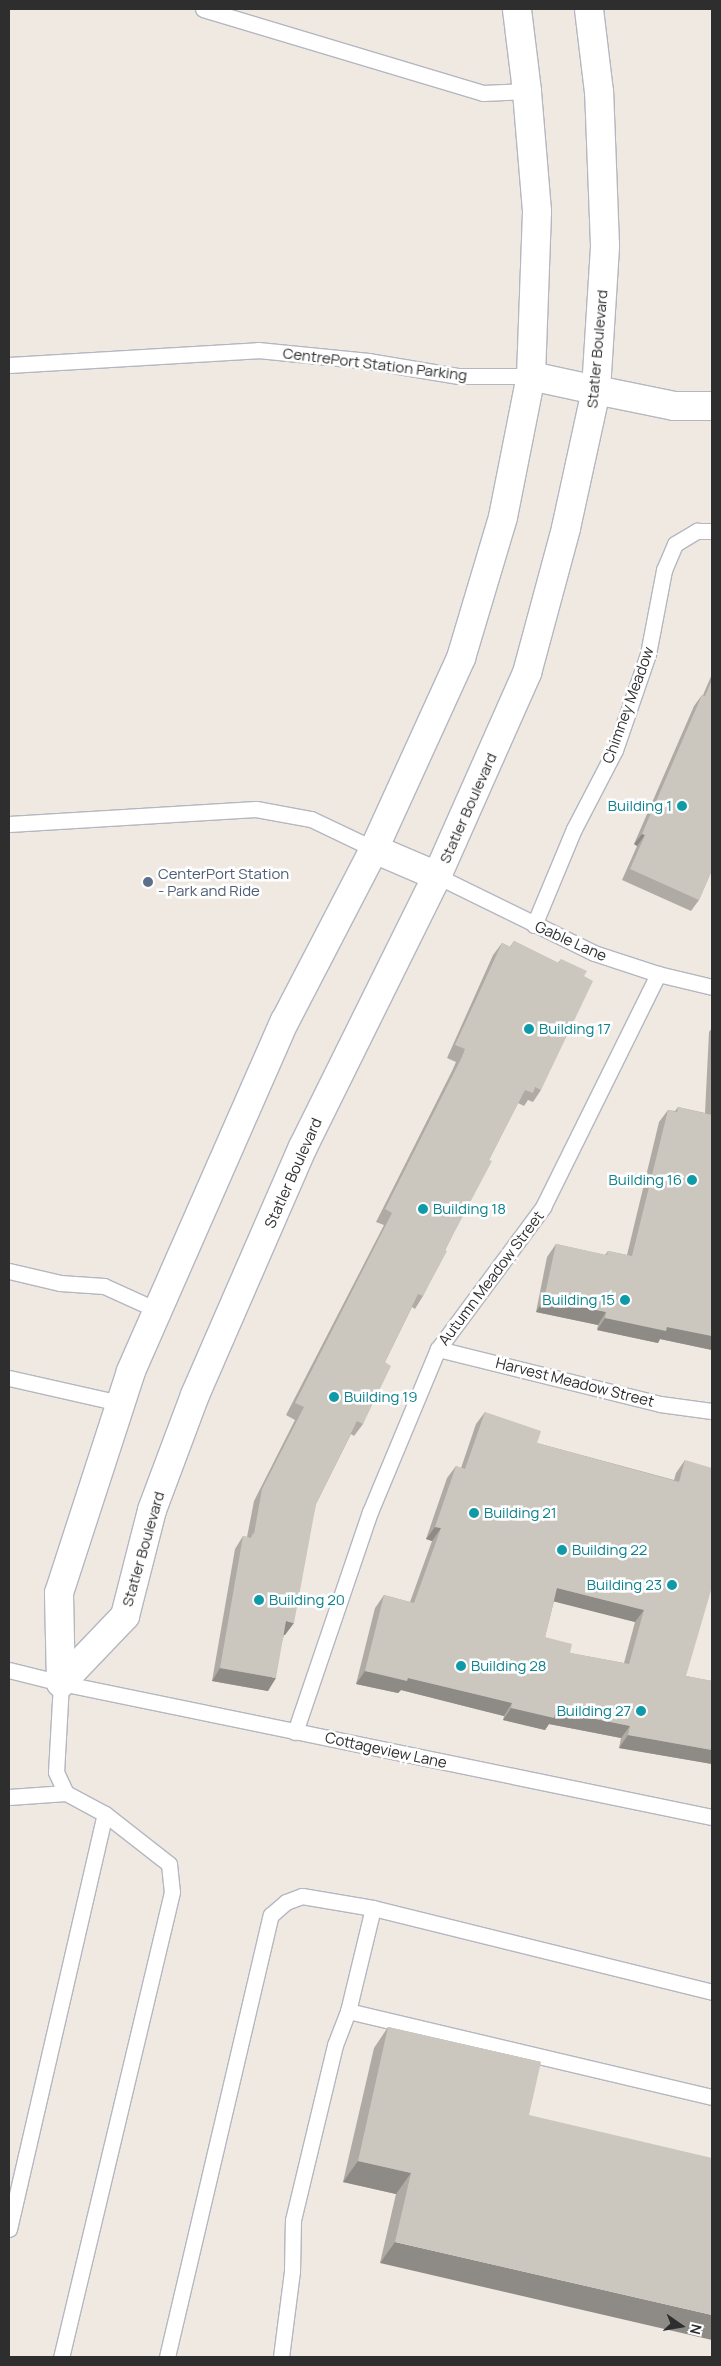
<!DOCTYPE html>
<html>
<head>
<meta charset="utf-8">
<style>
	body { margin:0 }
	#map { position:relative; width:721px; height:2366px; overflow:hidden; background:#efe9e1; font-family:Manrope,sans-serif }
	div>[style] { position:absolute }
	.roads { filter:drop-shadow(1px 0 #b4b7c1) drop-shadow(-1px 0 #b4b7c1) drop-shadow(0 1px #b4b7c1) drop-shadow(0 -1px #b4b7c1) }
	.lane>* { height:15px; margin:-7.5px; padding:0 7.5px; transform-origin:7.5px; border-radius:7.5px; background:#fff }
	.street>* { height:28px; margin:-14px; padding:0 14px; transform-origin:14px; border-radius:14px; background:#fff }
	.secondary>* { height:28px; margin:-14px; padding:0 14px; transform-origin:14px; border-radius:14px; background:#fff }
	.wall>* { inset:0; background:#afaba4 }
	.shaded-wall>* { inset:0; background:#8e8b86 }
	.building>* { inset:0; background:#cbc7bf }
	.dots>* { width:14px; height:14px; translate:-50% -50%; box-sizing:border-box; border:2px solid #fff; border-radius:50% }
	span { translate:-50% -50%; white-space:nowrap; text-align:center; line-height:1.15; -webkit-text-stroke:5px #fff; paint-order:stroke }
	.street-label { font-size:15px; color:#2e2e2e }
	.culture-label { font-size:15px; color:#0d838f }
	.right { translate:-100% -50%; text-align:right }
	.left { translate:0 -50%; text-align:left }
	.service-label { font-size:15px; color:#4e5e75 }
	.frame { position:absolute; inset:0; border:10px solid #2e2e2e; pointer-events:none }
	.north { position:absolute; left:656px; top:2301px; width:50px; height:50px; -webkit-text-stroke:4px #fff; paint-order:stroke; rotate:103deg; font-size:14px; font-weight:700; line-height:20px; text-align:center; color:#2e2e2e }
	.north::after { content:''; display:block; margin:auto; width:18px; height:22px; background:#2e2e2e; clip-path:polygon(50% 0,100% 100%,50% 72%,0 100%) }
</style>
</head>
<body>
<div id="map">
	<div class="roads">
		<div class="lane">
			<div style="left:203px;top:9px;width:292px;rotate:16.7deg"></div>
			<div style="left:483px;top:93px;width:44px;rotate:-2.6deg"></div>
			<div style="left:9px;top:365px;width:249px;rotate:-3.4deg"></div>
			<div style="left:258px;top:350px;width:111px;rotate:5.7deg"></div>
			<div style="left:368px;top:361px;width:92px;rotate:9.4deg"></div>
			<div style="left:459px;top:376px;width:72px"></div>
			<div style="left:9px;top:824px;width:247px;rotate:-3.5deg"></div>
			<div style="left:256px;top:809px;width:56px;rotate:10.3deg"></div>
			<div style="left:311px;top:819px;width:70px;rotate:25.5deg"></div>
			<div style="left:437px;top:876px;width:175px;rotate:26.1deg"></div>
			<div style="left:594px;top:953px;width:67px;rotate:18.2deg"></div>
			<div style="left:658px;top:974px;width:56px;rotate:13.5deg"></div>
			<div style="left:534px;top:925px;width:104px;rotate:-67.4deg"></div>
			<div style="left:574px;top:829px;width:89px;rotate:-62.6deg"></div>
			<div style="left:615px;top:750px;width:102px;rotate:-71deg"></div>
			<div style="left:648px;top:654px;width:86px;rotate:-79.2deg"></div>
			<div style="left:664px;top:570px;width:28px;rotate:-67deg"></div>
			<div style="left:675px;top:544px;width:26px;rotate:-31deg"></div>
			<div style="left:697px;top:531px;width:15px"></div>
			<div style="left:9px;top:1271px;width:52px;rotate:13.2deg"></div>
			<div style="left:60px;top:1283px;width:44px;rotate:3.9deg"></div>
			<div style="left:104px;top:1286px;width:58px;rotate:24.4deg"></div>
			<div style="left:438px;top:1349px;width:229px;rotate:13.9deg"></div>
			<div style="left:660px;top:1404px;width:52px;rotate:7.7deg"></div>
			<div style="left:9px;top:1378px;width:114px;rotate:12.7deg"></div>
			<div style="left:9px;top:1670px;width:54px;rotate:14deg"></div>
			<div style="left:61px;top:1683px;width:665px;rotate:11.63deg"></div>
			<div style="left:61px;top:1683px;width:89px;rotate:93.2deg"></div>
			<div style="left:56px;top:1772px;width:23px;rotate:65deg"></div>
			<div style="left:295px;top:1732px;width:232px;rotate:-71.2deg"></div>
			<div style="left:370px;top:1512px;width:177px;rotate:-67.4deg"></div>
			<div style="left:438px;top:1349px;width:177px;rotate:-53.5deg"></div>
			<div style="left:543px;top:1207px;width:260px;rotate:-63.7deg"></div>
			<div style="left:9px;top:1797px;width:57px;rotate:-4deg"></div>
			<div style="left:66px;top:1793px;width:44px;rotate:28.3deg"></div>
			<div style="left:105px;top:1814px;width:81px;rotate:38deg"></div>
			<div style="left:169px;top:1864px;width:28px;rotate:84deg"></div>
			<div style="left:172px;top:1892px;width:478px;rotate:103.4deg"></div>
			<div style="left:373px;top:1908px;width:106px;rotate:103.6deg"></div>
			<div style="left:348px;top:2011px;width:374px;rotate:13.3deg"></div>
			<div style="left:9px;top:2229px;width:426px;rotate:-77deg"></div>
			<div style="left:167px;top:2357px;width:454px;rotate:-76.8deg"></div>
			<div style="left:271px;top:1915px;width:20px;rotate:-41deg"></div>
			<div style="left:286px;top:1902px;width:17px;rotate:-21deg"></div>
			<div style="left:302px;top:1896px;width:72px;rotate:9.6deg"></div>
			<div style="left:373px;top:1908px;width:349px;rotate:13.9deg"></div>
			<div style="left:281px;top:2357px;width:87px;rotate:-82.7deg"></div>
			<div style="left:292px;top:2271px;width:51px;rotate:-88.9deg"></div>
			<div style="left:293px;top:2220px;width:180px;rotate:-76.5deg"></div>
			<div style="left:335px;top:2045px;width:36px;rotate:-69deg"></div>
		</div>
		<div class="street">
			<div style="left:596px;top:390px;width:80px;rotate:11.6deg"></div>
			<div style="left:674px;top:406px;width:38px"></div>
		</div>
		<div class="secondary">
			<div style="left:531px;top:376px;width:66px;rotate:12.2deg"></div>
			<div style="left:374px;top:849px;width:69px;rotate:23.2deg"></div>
			<div style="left:61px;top:1683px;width:93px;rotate:-46.3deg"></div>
			<div style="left:125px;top:1616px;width:109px;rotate:-75.7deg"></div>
			<div style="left:152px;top:1510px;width:123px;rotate:-69.5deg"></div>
			<div style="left:195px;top:1395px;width:270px;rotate:-66.5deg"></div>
			<div style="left:303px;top:1147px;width:302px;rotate:-63.7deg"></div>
			<div style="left:437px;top:876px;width:222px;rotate:-66.1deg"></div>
			<div style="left:527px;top:673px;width:150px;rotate:-74.9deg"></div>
			<div style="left:566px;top:528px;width:141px;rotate:-77.7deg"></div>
			<div style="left:596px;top:390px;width:145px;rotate:-86.4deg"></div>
			<div style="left:605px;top:245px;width:153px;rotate:-92.2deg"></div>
			<div style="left:599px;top:92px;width:84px;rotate:-96.9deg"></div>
			<div style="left:61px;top:1683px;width:90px;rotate:-91.3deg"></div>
			<div style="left:59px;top:1593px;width:233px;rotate:-72deg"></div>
			<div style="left:131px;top:1371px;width:382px;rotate:-66.3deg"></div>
			<div style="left:285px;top:1021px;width:194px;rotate:-62.6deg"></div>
			<div style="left:374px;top:849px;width:210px;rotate:-65.5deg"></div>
			<div style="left:461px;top:658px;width:147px;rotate:-73.4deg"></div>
			<div style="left:503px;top:517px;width:144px;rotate:-78.8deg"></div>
			<div style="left:531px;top:376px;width:165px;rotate:-87.9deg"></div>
			<div style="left:537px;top:211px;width:120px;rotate:-94.8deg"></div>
			<div style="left:527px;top:91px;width:83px;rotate:-97deg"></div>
		</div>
	</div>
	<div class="wall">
		<div style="clip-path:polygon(712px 674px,712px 870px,699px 900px,691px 911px,622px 880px,637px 846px,634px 844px,694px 706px,702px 695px,703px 695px)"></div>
		<div style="clip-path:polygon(514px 941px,558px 963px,561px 959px,541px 1090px,533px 1102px,528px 1100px,524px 1106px,518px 1103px,489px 1160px,423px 1296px,415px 1309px,412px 1307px,385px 1362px,363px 1424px,354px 1436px,351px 1434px,316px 1504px,285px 1635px,284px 1635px,268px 1691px,212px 1681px,235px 1549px,243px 1536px,247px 1537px,254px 1501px,295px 1420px,286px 1415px,384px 1225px,376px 1222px,452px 1071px,456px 1062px,447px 1058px,493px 955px,502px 943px,510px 947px)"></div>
		<div style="clip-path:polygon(712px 1028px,712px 1350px,660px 1339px,658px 1343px,597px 1330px,598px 1325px,536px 1312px,547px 1257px,556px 1244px,605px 1255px,608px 1251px,627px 1255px,659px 1122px,668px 1110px,675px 1111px,678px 1107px,705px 1113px,709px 1032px)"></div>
		<div style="clip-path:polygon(evenodd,485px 1412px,537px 1443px,674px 1480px,676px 1473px,685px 1460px,686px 1676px,712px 1681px,712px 1764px,619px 1748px,621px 1738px,549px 1724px,545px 1730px,503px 1720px,504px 1716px,401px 1690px,398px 1693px,356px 1684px,375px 1608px,384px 1595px,410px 1602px,432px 1541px,426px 1539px,447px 1478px,456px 1466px,461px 1468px,476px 1424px,485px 1412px,554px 1601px,635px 1622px,624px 1663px,570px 1653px,545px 1637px,554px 1601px)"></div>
		<div style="clip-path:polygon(388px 2027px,541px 2062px,380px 2263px,396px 2194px,343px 2182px,374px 2048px)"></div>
	</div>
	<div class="shaded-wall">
		<div style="clip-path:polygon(642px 834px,645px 835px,637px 846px,634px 844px)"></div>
		<div style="clip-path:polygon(544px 1299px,606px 1312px,598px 1325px,536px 1312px)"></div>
		<div style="clip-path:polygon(605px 1318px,667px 1327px,712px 1336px,712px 1350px,660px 1339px,658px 1343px,597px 1330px)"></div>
		<div style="clip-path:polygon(435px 1527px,441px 1528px,432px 1541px,426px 1539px)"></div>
		<div style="clip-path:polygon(557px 1588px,644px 1610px,635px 1622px,548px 1600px)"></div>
		<div style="clip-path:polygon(286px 1621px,294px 1623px,285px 1635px,277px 1634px)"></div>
		<div style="clip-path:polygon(220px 1668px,276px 1678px,268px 1691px,212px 1681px)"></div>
		<div style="clip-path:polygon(365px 1671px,408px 1678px,512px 1703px,504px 1716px,401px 1690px,398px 1693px,356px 1684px)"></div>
		<div style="clip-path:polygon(511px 1708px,556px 1711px,630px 1726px,621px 1738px,549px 1724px,545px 1730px,503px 1720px)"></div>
		<div style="clip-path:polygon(628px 1735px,712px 1750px,712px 1764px,619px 1748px)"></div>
		<div style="clip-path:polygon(358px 2161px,411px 2173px,396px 2194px,343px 2182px)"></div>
		<div style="clip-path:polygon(395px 2242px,712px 2315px,712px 2340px,380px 2263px)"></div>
	</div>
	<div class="building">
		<div style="clip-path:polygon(712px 680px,712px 870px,699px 900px,630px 869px,645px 835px,642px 834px,702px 695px,705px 696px)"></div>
		<div style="clip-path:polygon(514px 941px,559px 963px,561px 959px,587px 971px,584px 976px,593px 981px,541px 1090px,535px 1087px,533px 1093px,525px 1090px,489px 1160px,492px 1161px,445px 1250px,447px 1251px,423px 1296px,418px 1294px,385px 1362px,391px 1366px,363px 1424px,357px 1421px,316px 1504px,294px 1623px,286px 1621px,276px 1678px,220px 1668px,243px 1536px,251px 1538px,253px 1533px,254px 1534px,262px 1489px,304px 1407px,295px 1403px,392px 1213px,385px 1209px,461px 1059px,465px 1049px,455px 1045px,502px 943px,511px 947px)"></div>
		<div style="clip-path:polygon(678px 1107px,712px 1115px,712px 1336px,667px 1327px,666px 1331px,605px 1318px,606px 1312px,544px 1299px,556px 1244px,607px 1255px,608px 1251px,632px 1256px,668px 1110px,677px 1112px)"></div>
		<div style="clip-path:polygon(evenodd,485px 1412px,541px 1431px,537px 1443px,679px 1482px,685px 1460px,712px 1468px,712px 1587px,686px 1676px,712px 1681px,712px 1750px,628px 1735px,630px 1726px,556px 1711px,554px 1718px,511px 1708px,512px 1703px,408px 1678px,407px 1681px,365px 1671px,384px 1595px,414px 1603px,441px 1528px,435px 1527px,456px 1466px,465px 1469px,485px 1412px,557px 1588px,644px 1610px,629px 1664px,570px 1653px,572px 1644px,545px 1637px,557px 1588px)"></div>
		<div style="clip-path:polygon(388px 2027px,541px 2062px,529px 2115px,712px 2158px,712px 2315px,395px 2242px,411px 2173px,358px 2161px)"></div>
	</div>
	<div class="dots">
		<div style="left:682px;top:806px;background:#0f9aa8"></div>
		<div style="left:148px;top:882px;background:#5c6f8a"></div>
		<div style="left:529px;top:1029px;background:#0f9aa8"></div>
		<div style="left:692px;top:1180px;background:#0f9aa8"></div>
		<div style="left:423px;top:1209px;background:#0f9aa8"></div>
		<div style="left:625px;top:1300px;background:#0f9aa8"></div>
		<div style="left:334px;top:1397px;background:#0f9aa8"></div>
		<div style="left:474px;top:1513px;background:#0f9aa8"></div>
		<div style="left:562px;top:1550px;background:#0f9aa8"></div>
		<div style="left:672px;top:1585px;background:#0f9aa8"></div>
		<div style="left:259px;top:1600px;background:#0f9aa8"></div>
		<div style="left:461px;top:1666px;background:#0f9aa8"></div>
		<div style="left:641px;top:1711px;background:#0f9aa8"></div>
	</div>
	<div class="street-label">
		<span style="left:597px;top:349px;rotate:-85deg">Statler Boulevard</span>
		<span style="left:375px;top:364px;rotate:7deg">CentrePort Station Parking</span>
		<span style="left:628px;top:705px;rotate:-70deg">Chimney Meadow</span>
		<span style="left:468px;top:808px;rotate:-66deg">Statler Boulevard</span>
		<span style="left:571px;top:941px;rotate:24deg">Gable Lane</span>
		<span style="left:293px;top:1173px;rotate:-66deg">Statler Boulevard</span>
		<span style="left:491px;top:1278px;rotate:-53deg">Autumn Meadow Street</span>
		<span style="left:575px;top:1382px;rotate:14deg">Harvest Meadow Street</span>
		<span style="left:143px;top:1549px;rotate:-74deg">Statler Boulevard</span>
		<span style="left:386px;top:1750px;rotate:12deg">Cottageview Lane</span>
	</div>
	<div class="culture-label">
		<span class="right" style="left:672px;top:806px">Building 1</span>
		<span class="left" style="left:539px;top:1029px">Building 17</span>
		<span class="right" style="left:682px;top:1180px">Building 16</span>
		<span class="left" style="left:433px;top:1209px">Building 18</span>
		<span class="right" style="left:615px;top:1300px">Building 15</span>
		<span class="left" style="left:344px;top:1397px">Building 19</span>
		<span class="left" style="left:484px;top:1513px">Building 21</span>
		<span class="left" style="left:572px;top:1550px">Building 22</span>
		<span class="right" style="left:662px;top:1585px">Building 23</span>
		<span class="left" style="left:269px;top:1600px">Building 20</span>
		<span class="left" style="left:471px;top:1666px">Building 28</span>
		<span class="right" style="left:631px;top:1711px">Building 27</span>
	</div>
	<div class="service-label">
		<span class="left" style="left:158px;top:882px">CenterPort Station<br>- Park and Ride</span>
	</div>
	<div class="frame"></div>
	<div class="north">N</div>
</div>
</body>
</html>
